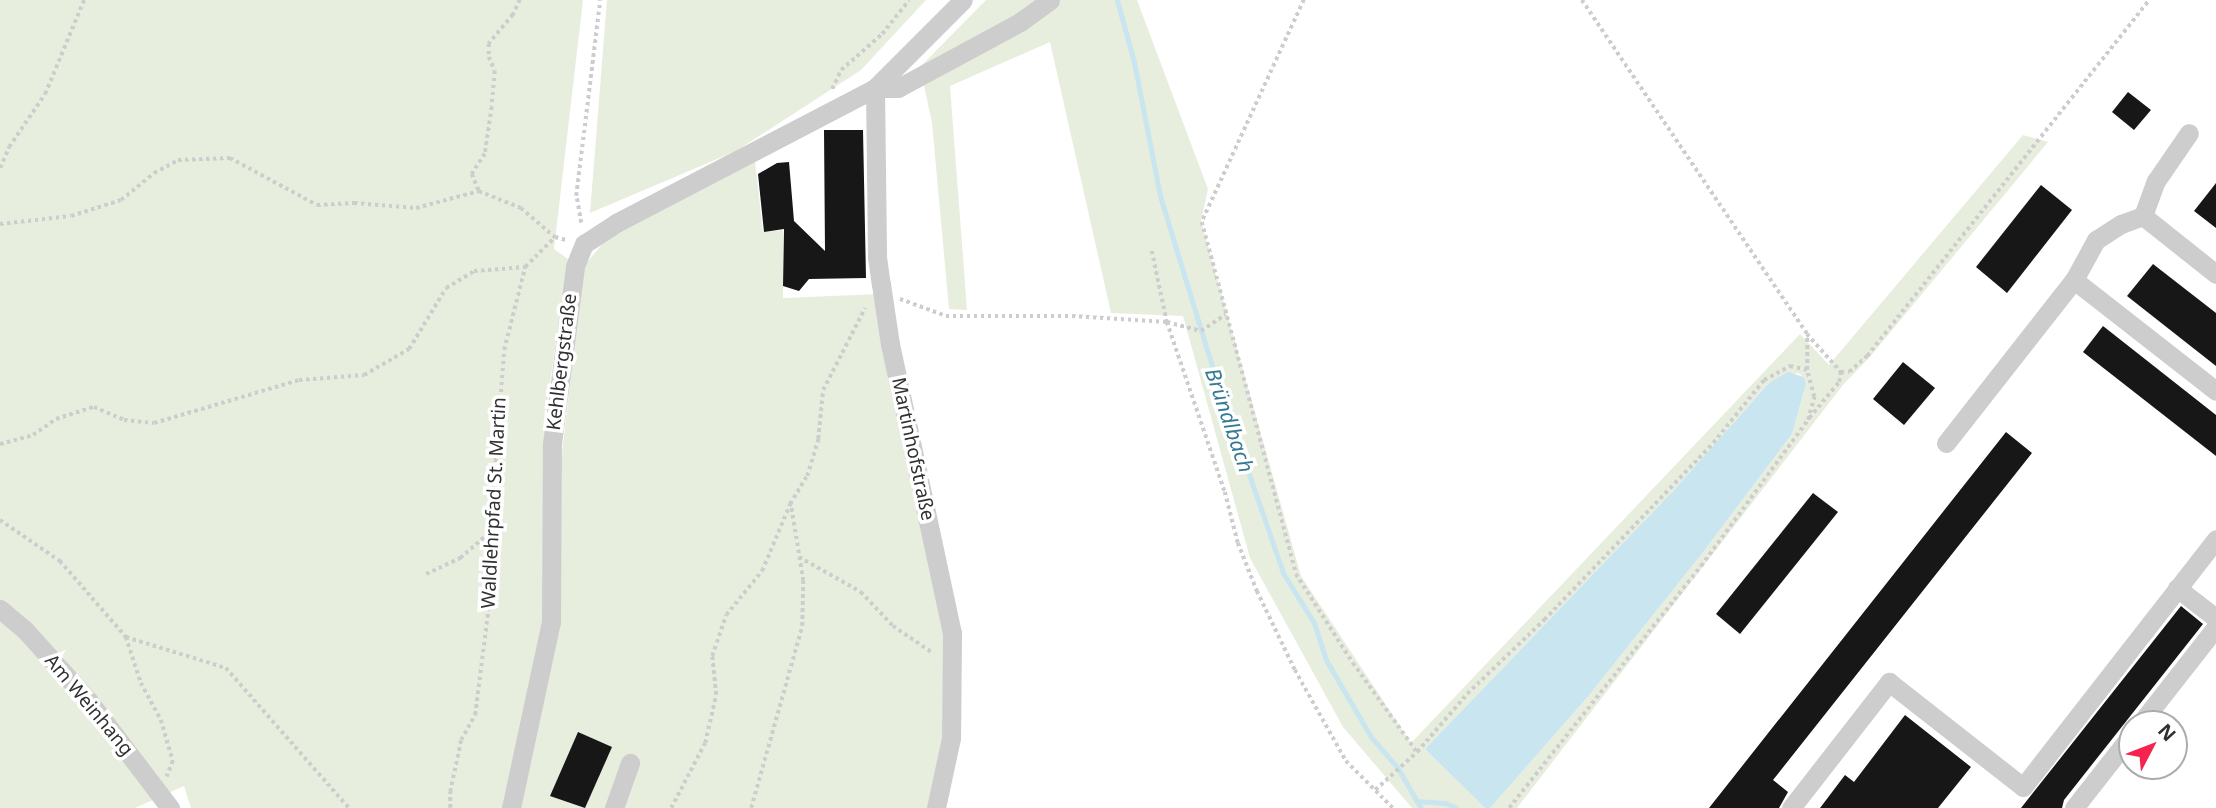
<!DOCTYPE html>
<html>
<head>
<meta charset="utf-8">
<style>
	body { margin:0 }
	#map { position:relative; width:2216px; height:808px; overflow:hidden; background:#fff; font-family:"Noto Sans",sans-serif }
	div>[style] { position:absolute }
	.green>* { inset:0; background:#e8eedd }
	.water>* { inset:0; background:#c8e5f0 }
	.stream>* { height:5px; margin:-2.5px; padding:0 2.5px; transform-origin:2.5px; border-radius:2.5px; background:#c8e5f0 }
	.building>* { inset:0; background:#171717 }
	.path>* { height:3.5px; margin-top:-1.75px; transform-origin:0; background:repeating-linear-gradient(90deg,#cdcdcd 0 3.5px,transparent 0 7px) }
	.minor>* { height:19px; margin:-9.5px; padding:0 9.5px; transform-origin:9.5px; border-radius:9.5px; background:#cdcdcd }
	span { translate:-50% -50%; white-space:nowrap; text-align:center; line-height:1.15; -webkit-text-stroke:7px #fff; paint-order:stroke }
	.street-label { font-size:19px; color:#303030 }
	.water-label { font-size:21px; color:#337a94; font-style:italic }
	.north { position:absolute; left:2118px; top:710px; width:70px; height:70px; box-sizing:border-box; background:#fff; border:2px solid #acacac; border-radius:50%; rotate:48deg; font-size:19px; font-weight:700; line-height:28px; text-align:center; color:#303030 }
	.north::after { content:''; display:block; margin:auto; width:24px; height:32px; background:#f6234c; clip-path:polygon(50% 0,100% 100%,50% 72%,0 100%) }
</style>
</head>
<body>
<div id="map">
	<div class="green">
		<div style="clip-path:polygon(0 0,583px 0,554px 249px,568px 259px,547px 404px,544px 461px,545px 606px,505px 808px,191px 808px,184px 786px,135px 808px,0 808px)"></div>
		<div style="clip-path:polygon(607px 0,926px 0,861px 70px,736px 151px,590px 213px)"></div>
		<div style="clip-path:polygon(986px 0,1137px 0,1208px 189px,1201px 221px,1301px 576px,1411px 743px,1800px 334px,1829px 365px,2023px 135px,2048px 142px,1869px 358px,1843px 385px,1517px 808px,1490px 808px,1586px 699px,1700px 556px,1792px 434px,1806px 384px,1804px 377px,1798px 373px,1769px 383px,1674px 490px,1425px 749px,1485px 808px,1412px 808px,1343px 727px,1250px 558px,1183px 316px,1111px 313px,1050px 42px,950px 86px,967px 310px,949px 309px,932px 123px,920px 67px)"></div>
		<div style="clip-path:polygon(755px 161px,763px 232px,783px 230px,783px 298px,879px 294px,950px 645px,948px 734px,930px 808px,520px 808px,584px 266px,608px 237px)"></div>
	</div>
	<div class="water">
		<div style="clip-path:polygon(1788px 372px,1804px 377px,1806px 384px,1792px 434px,1700px 556px,1586px 699px,1490px 808px,1485px 808px,1425px 749px,1674px 490px,1769px 383px)"></div>
	</div>
	<div class="stream">
		<div style="left:1117px;top:0;width:64px;rotate:74.7deg"></div>
		<div style="left:1134px;top:62px;width:136px;rotate:79deg"></div>
		<div style="left:1160px;top:196px;width:195px;rotate:73deg"></div>
		<div style="left:1217px;top:382px;width:202px;rotate:70.9deg"></div>
		<div style="left:1283px;top:573px;width:59px;rotate:58.2deg"></div>
		<div style="left:1314px;top:623px;width:39px;rotate:72deg"></div>
		<div style="left:1326px;top:660px;width:89px;rotate:59.7deg"></div>
		<div style="left:1371px;top:737px;width:40px;rotate:49deg"></div>
		<div style="left:1397px;top:767px;width:48px;rotate:59.7deg"></div>
		<div style="left:1416px;top:801px;width:29px;rotate:4deg"></div>
		<div style="left:1445px;top:803px;width:12px;rotate:24deg"></div>
	</div>
	<div class="building">
		<div style="clip-path:polygon(2128px 92px,2151px 110px,2134px 130px,2112px 112px)"></div>
		<div style="clip-path:polygon(824px 130px,863px 130px,866px 278px,809px 279px,799px 291px,783px 286px,784px 229px,764px 232px,758px 174px,777px 163px,789px 162px,794px 221px,825px 251px)"></div>
		<div style="clip-path:polygon(2216px 183px,2216px 228px,2194px 211px)"></div>
		<div style="clip-path:polygon(2041px 185px,2072px 210px,2007px 293px,1976px 267px)"></div>
		<div style="clip-path:polygon(2153px 264px,2216px 313px,2216px 366px,2127px 296px)"></div>
		<div style="clip-path:polygon(2103px 326px,2216px 415px,2216px 456px,2083px 352px)"></div>
		<div style="clip-path:polygon(1903px 362px,1935px 388px,1904px 425px,1873px 399px)"></div>
		<div style="clip-path:polygon(2006px 432px,2032px 453px,1773px 780px,1788px 792px,1779px 808px,1709px 808px)"></div>
		<div style="clip-path:polygon(1813px 493px,1838px 512px,1740px 634px,1716px 614px)"></div>
		<div style="clip-path:polygon(2181px 606px,2203px 624px,2064px 800px,2062px 808px,2021px 808px)"></div>
		<div style="clip-path:polygon(1905px 715px,1971px 767px,1938px 808px,1820px 808px,1845px 775px,1854px 782px)"></div>
		<div style="clip-path:polygon(578px 732px,612px 747px,585px 808px,550px 796px)"></div>
	</div>
	<div class="path">
		<div style="left:520px;top:0;width:17px;rotate:115deg"></div>
		<div style="left:513px;top:15px;width:38px;rotate:130deg"></div>
		<div style="left:489px;top:44px;width:13px;rotate:90deg"></div>
		<div style="left:489px;top:57px;width:15px;rotate:67deg"></div>
		<div style="left:495px;top:71px;width:36px;rotate:95deg"></div>
		<div style="left:492px;top:107px;width:48px;rotate:98.5deg"></div>
		<div style="left:485px;top:154px;width:24px;rotate:123deg"></div>
		<div style="left:472px;top:174px;width:18px;rotate:68deg"></div>
		<div style="left:479px;top:191px;width:45px;rotate:22deg"></div>
		<div style="left:521px;top:208px;width:45px;rotate:40.5deg"></div>
		<div style="left:1304px;top:0;width:244px;rotate:114.7deg"></div>
		<div style="left:1202px;top:222px;width:364px;rotate:75deg"></div>
		<div style="left:1296px;top:574px;width:106px;rotate:57.4deg"></div>
		<div style="left:1353px;top:663px;width:110px;rotate:54.3deg"></div>
		<div style="left:1417px;top:752px;width:77px;rotate:-49.2deg"></div>
		<div style="left:1467px;top:694px;width:107px;rotate:-43.9deg"></div>
		<div style="left:1544px;top:620px;width:245px;rotate:-46.3deg"></div>
		<div style="left:1713px;top:443px;width:81px;rotate:-51deg"></div>
		<div style="left:1764px;top:380px;width:30px;rotate:-28deg"></div>
		<div style="left:1790px;top:366px;width:17px;rotate:13deg"></div>
		<div style="left:1582px;top:0;width:403px;rotate:56deg"></div>
		<div style="left:1807px;top:334px;width:51px;rotate:48.2deg"></div>
		<div style="left:1841px;top:372px;width:8px"></div>
		<div style="left:1849px;top:372px;width:24px;rotate:-42deg"></div>
		<div style="left:1867px;top:356px;width:454px;rotate:-51.6deg"></div>
		<div style="left:832px;top:89px;width:21px;rotate:-65deg"></div>
		<div style="left:841px;top:70px;width:55px;rotate:-41.3deg"></div>
		<div style="left:882px;top:34px;width:43px;rotate:-51.5deg"></div>
		<div style="left:0;top:168px;width:23px;rotate:-67deg"></div>
		<div style="left:9px;top:147px;width:64px;rotate:-55.8deg"></div>
		<div style="left:45px;top:94px;width:102px;rotate:-67.5deg"></div>
		<div style="left:581px;top:223px;width:27px;rotate:-100deg"></div>
		<div style="left:576px;top:196px;width:197px;rotate:-83deg"></div>
		<div style="left:0;top:224px;width:71px;rotate:-6.4deg"></div>
		<div style="left:71px;top:216px;width:52px;rotate:-17.7deg"></div>
		<div style="left:121px;top:200px;width:43px;rotate:-39.3deg"></div>
		<div style="left:154px;top:173px;width:27px;rotate:-28deg"></div>
		<div style="left:178px;top:160px;width:52px;rotate:-2.2deg"></div>
		<div style="left:230px;top:158px;width:99px;rotate:28.4deg"></div>
		<div style="left:317px;top:205px;width:37px;rotate:-3deg"></div>
		<div style="left:354px;top:203px;width:62px;rotate:4.6deg"></div>
		<div style="left:416px;top:208px;width:65px;rotate:-15.1deg"></div>
		<div style="left:1152px;top:251px;width:73px;rotate:78.1deg"></div>
		<div style="left:1167px;top:322px;width:35px;rotate:15deg"></div>
		<div style="left:1201px;top:331px;width:29px;rotate:-34deg"></div>
		<div style="left:900px;top:299px;width:49px;rotate:20.3deg"></div>
		<div style="left:946px;top:316px;width:126px"></div>
		<div style="left:1072px;top:316px;width:95px;rotate:3.6deg"></div>
		<div style="left:1167px;top:322px;width:180px;rotate:71.2deg"></div>
		<div style="left:1225px;top:492px;width:53px;rotate:75.7deg"></div>
		<div style="left:1238px;top:543px;width:52px;rotate:68.4deg"></div>
		<div style="left:1257px;top:591px;width:88px;rotate:64.3deg"></div>
		<div style="left:1295px;top:670px;width:104px;rotate:60.7deg"></div>
		<div style="left:1346px;top:761px;width:66px;rotate:45deg"></div>
		<div style="left:1809px;top:418px;width:47px;rotate:-50.2deg"></div>
		<div style="left:1839px;top:382px;width:10px;rotate:-79deg"></div>
		<div style="left:0;top:444px;width:34px;rotate:-15deg"></div>
		<div style="left:33px;top:435px;width:28px;rotate:-35deg"></div>
		<div style="left:56px;top:419px;width:40px;rotate:-18deg"></div>
		<div style="left:94px;top:407px;width:33px;rotate:23deg"></div>
		<div style="left:124px;top:420px;width:30px;rotate:6deg"></div>
		<div style="left:154px;top:423px;width:151px;rotate:-16.5deg"></div>
		<div style="left:299px;top:380px;width:65px;rotate:-4.4deg"></div>
		<div style="left:364px;top:375px;width:52px;rotate:-30deg"></div>
		<div style="left:409px;top:349px;width:71px;rotate:-58.8deg"></div>
		<div style="left:446px;top:288px;width:33px;rotate:-31deg"></div>
		<div style="left:474px;top:271px;width:51px;rotate:-4.5deg"></div>
		<div style="left:0;top:520px;width:73px;rotate:34.3deg"></div>
		<div style="left:60px;top:561px;width:101px;rotate:49deg"></div>
		<div style="left:126px;top:637px;width:48px;rotate:71.9deg"></div>
		<div style="left:141px;top:683px;width:42px;rotate:61.6deg"></div>
		<div style="left:161px;top:720px;width:43px;rotate:73.7deg"></div>
		<div style="left:173px;top:761px;width:17px;rotate:111deg"></div>
		<div style="left:799px;top:557px;width:71px;rotate:29.4deg"></div>
		<div style="left:861px;top:592px;width:47px;rotate:46.7deg"></div>
		<div style="left:893px;top:626px;width:48px;rotate:34deg"></div>
		<div style="left:426px;top:574px;width:38px;rotate:-25deg"></div>
		<div style="left:460px;top:558px;width:40px;rotate:-41deg"></div>
		<div style="left:126px;top:637px;width:105px;rotate:17.2deg"></div>
		<div style="left:226px;top:668px;width:186px;rotate:48.7deg"></div>
		<div style="left:1375px;top:790px;width:57px;rotate:-42.1deg"></div>
		<div style="left:450px;top:808px;width:16px;rotate:-90deg"></div>
		<div style="left:450px;top:792px;width:53px;rotate:-78.1deg"></div>
		<div style="left:461px;top:740px;width:29px;rotate:-61deg"></div>
		<div style="left:475px;top:715px;width:145px;rotate:-82.9deg"></div>
		<div style="left:493px;top:571px;width:39px;rotate:-94deg"></div>
		<div style="left:490px;top:532px;width:183px;rotate:-85.6deg"></div>
		<div style="left:504px;top:350px;width:86px;rotate:-75.8deg"></div>
		<div style="left:525px;top:267px;width:42px;rotate:-45deg"></div>
		<div style="left:555px;top:237px;width:11px;rotate:15deg"></div>
		<div style="left:671px;top:808px;width:73px;rotate:-62.4deg"></div>
		<div style="left:705px;top:743px;width:49px;rotate:-77.1deg"></div>
		<div style="left:716px;top:695px;width:39px;rotate:-96deg"></div>
		<div style="left:712px;top:656px;width:43px;rotate:-71.1deg"></div>
		<div style="left:726px;top:615px;width:57px;rotate:-50.7deg"></div>
		<div style="left:762px;top:571px;width:73px;rotate:-67.3deg"></div>
		<div style="left:790px;top:504px;width:33px;rotate:-59deg"></div>
		<div style="left:807px;top:476px;width:39px;rotate:-73deg"></div>
		<div style="left:818px;top:439px;width:49px;rotate:-84.2deg"></div>
		<div style="left:823px;top:390px;width:92px;rotate:-62.9deg"></div>
		<div style="left:751px;top:808px;width:189px;rotate:-74.3deg"></div>
		<div style="left:802px;top:626px;width:45px;rotate:-88.7deg"></div>
		<div style="left:803px;top:581px;width:76px;rotate:-99.1deg"></div>
		<div style="left:1509px;top:808px;width:309px;rotate:-51.6deg"></div>
		<div style="left:1701px;top:566px;width:181px;rotate:-53.8deg"></div>
		<div style="left:1808px;top:420px;width:24px;rotate:-75deg"></div>
		<div style="left:1814px;top:397px;width:28px;rotate:-105deg"></div>
		<div style="left:1807px;top:370px;width:34px;rotate:-90deg"></div>
	</div>
	<div class="minor">
		<div style="left:875px;top:88px;width:169px;rotate:89.3deg"></div>
		<div style="left:877px;top:257px;width:27px;rotate:82deg"></div>
		<div style="left:881px;top:284px;width:61px;rotate:81.5deg"></div>
		<div style="left:890px;top:344px;width:296px;rotate:77.9deg"></div>
		<div style="left:952px;top:633px;width:105px;rotate:90.5deg"></div>
		<div style="left:951px;top:738px;width:72px;rotate:102.1deg"></div>
		<div style="left:875px;top:88px;width:23px"></div>
		<div style="left:898px;top:88px;width:139px;rotate:-28.4deg"></div>
		<div style="left:1020px;top:22px;width:37px;rotate:-36deg"></div>
		<div style="left:2143px;top:216px;width:93px;rotate:38.5deg"></div>
		<div style="left:2074px;top:280px;width:180px;rotate:38deg"></div>
		<div style="left:1946px;top:443px;width:207px;rotate:-51.9deg"></div>
		<div style="left:2074px;top:280px;width:46px;rotate:-61.2deg"></div>
		<div style="left:2096px;top:240px;width:30px;rotate:-33deg"></div>
		<div style="left:2121px;top:224px;width:23px;rotate:-20deg"></div>
		<div style="left:2143px;top:216px;width:37px;rotate:-70deg"></div>
		<div style="left:2156px;top:181px;width:58px;rotate:-55.5deg"></div>
		<div style="left:2177px;top:588px;width:49px;rotate:37.6deg"></div>
		<div style="left:0;top:609px;width:33px;rotate:40deg"></div>
		<div style="left:25px;top:630px;width:94px;rotate:48deg"></div>
		<div style="left:88px;top:700px;width:136px;rotate:52.8deg"></div>
		<div style="left:2140px;top:724px;width:123px;rotate:-51.9deg"></div>
		<div style="left:511px;top:808px;width:190px;rotate:-77.9deg"></div>
		<div style="left:551px;top:622px;width:178px;rotate:-89.7deg"></div>
		<div style="left:552px;top:444px;width:179px;rotate:-82.6deg"></div>
		<div style="left:575px;top:266px;width:24px;rotate:-68deg"></div>
		<div style="left:584px;top:244px;width:38px;rotate:-33deg"></div>
		<div style="left:616px;top:223px;width:292px;rotate:-27.5deg"></div>
		<div style="left:875px;top:88px;width:124px;rotate:-45deg"></div>
		<div style="left:614px;top:808px;width:48px;rotate:-70.4deg"></div>
		<div style="left:1791px;top:808px;width:160px;rotate:-52.1deg"></div>
		<div style="left:1889px;top:682px;width:170px;rotate:38.1deg"></div>
		<div style="left:2023px;top:787px;width:314px;rotate:-52.1deg"></div>
		<div style="left:2074px;top:808px;width:94px;rotate:-51.9deg"></div>
	</div>
	<div class="street-label">
		<span style="left:562px;top:362px;rotate:-83deg">Kehlbergstraße</span>
		<span style="left:913px;top:449px;rotate:78deg">Martinhofstraße</span>
		<span style="left:494px;top:503px;rotate:-87deg">Waldlehrpfad St. Martin</span>
		<span style="left:89px;top:705px;rotate:50deg">Am Weinhang</span>
	</div>
	<div class="water-label">
		<span style="left:1230px;top:420px;rotate:71deg">Bründlbach</span>
	</div>
	<div class="north">N</div>
</div>
</body>
</html>
